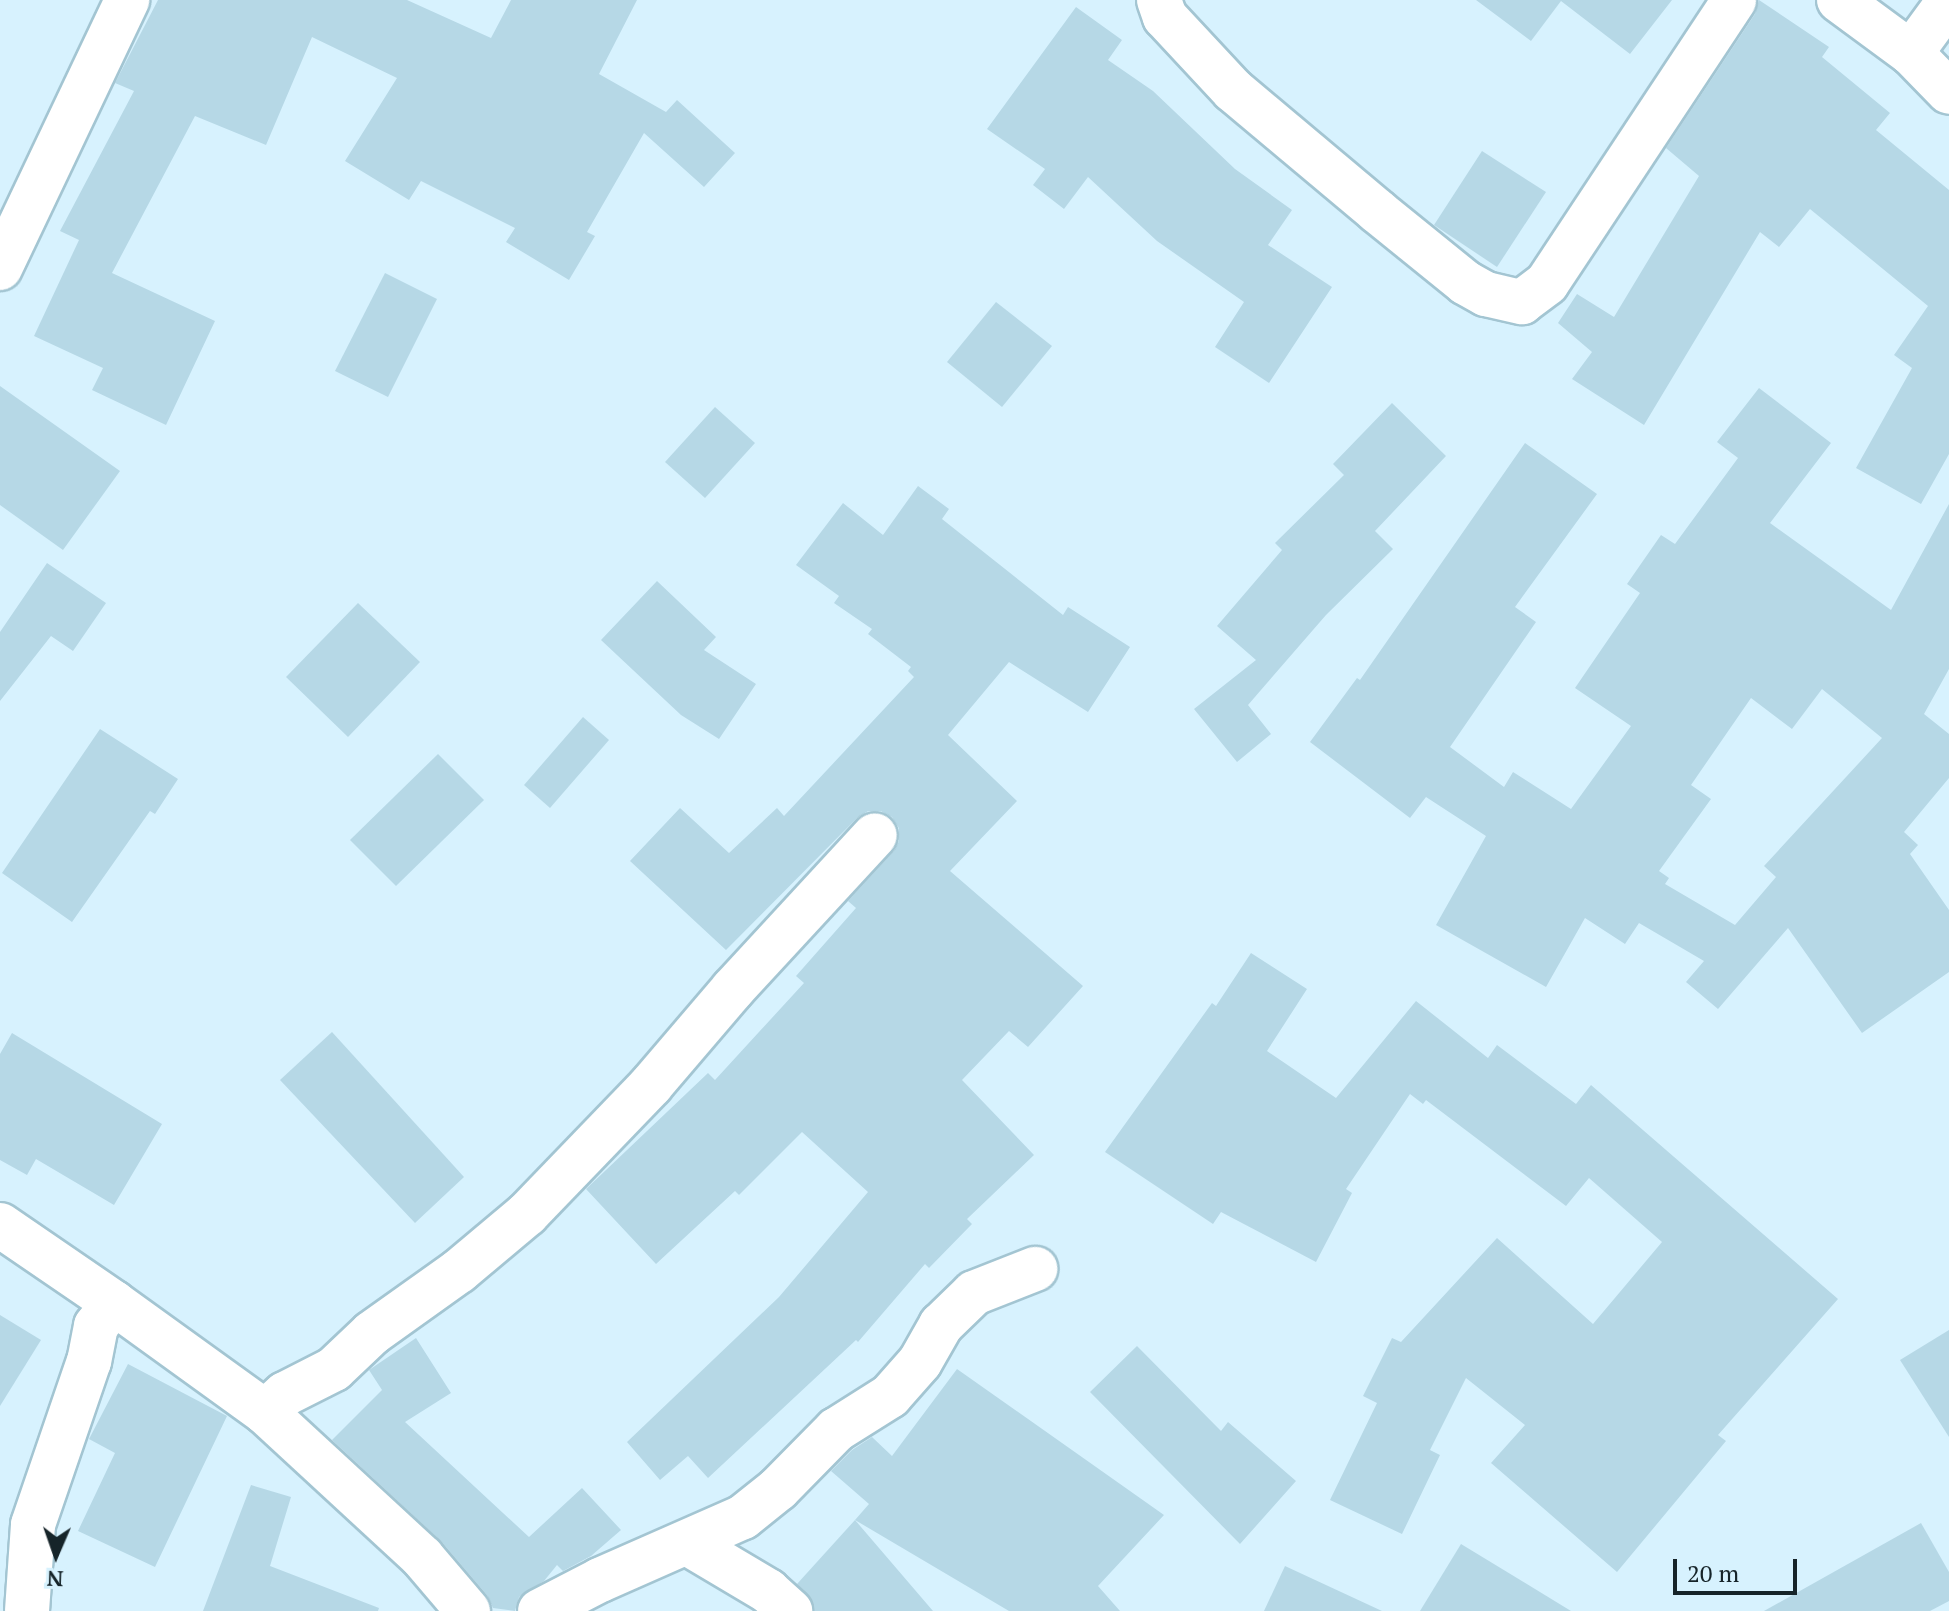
<!DOCTYPE html>
<html>
<head>
<meta charset="utf-8">
<style>
	body { margin:0 }
	#map { position:relative; width:1949px; height:1611px; overflow:hidden; background:#d7f2fe; font-family:"PT Serif",serif }
	div>[style] { position:absolute }
	.building>* { inset:0; background:#b6d8e6 }
	.roads { filter:drop-shadow(2px 0 #a3c5d2) drop-shadow(-2px 0 #a3c5d2) drop-shadow(0 2px #a3c5d2) drop-shadow(0 -2px #a3c5d2) }
	.street>* { height:44px; margin:-22px; padding:0 22px; transform-origin:22px; border-radius:22px; background:#fff }
	span { translate:-50% -50%; white-space:nowrap; text-align:center; line-height:1.15; -webkit-text-stroke:6px #d7f2fe; paint-order:stroke }
	.north { position:absolute; left:16px; top:1515px; width:80px; height:80px; -webkit-text-stroke:6px #d7f2fe; paint-order:stroke; rotate:182deg; font-size:22px; font-weight:700; line-height:32px; text-align:center; color:#162429 }
	.north::after { content:''; display:block; margin:auto; width:28px; height:36px; background:#162429; clip-path:polygon(50% 0,100% 100%,50% 72%,0 100%) }
	.scale { position:absolute; left:1673px; top:1559px; width:124px; height:36px; box-sizing:border-box; border:4px solid #162429; border-top:0; padding-left:10px; font-size:24px; line-height:28px; white-space:nowrap; color:#162429; -webkit-text-stroke:6px #d7f2fe; paint-order:stroke }
</style>
</head>
<body>
<div id="map">
	<div class="building">
		<div style="clip-path:polygon(158px 0,407px 0,491px 38px,511px 0,637px 0,599px 74px,666px 112px,677px 100px,735px 153px,704px 187px,644px 133px,587px 232px,595px 236px,569px 280px,506px 242px,515px 228px,421px 181px,409px 200px,345px 161px,397px 78px,312px 37px,266px 145px,195px 116px,112px 273px,215px 321px,166px 425px,92px 390px,103px 368px,34px 336px,79px 240px,60px 231px,134px 91px,115px 83px)"></div>
		<div style="clip-path:polygon(1476px 0,1672px 0,1630px 54px,1561px 1px,1531px 41px)"></div>
		<div style="clip-path:polygon(1759px 0,1829px 47px,1822px 57px,1890px 113px,1876px 130px,1949px 190px,1949px 454px,1921px 504px,1856px 468px,1912px 368px,1894px 355px,1928px 306px,1810px 209px,1779px 247px,1760px 232px,1644px 425px,1572px 379px,1592px 352px,1558px 323px,1577px 294px,1614px 317px,1699px 176px,1666px 148px,1755px 14px)"></div>
		<div style="clip-path:polygon(1076px 7px,1122px 40px,1108px 60px,1153px 91px,1235px 169px,1292px 210px,1268px 245px,1332px 287px,1269px 383px,1215px 347px,1244px 302px,1157px 241px,1088px 177px,1064px 209px,1033px 185px,1045px 169px,987px 129px)"></div>
		<div style="clip-path:polygon(1482px 151px,1546px 192px,1497px 267px,1434px 225px)"></div>
		<div style="clip-path:polygon(385px 273px,437px 299px,388px 397px,335px 371px)"></div>
		<div style="clip-path:polygon(996px 302px,1052px 346px,1002px 407px,947px 362px)"></div>
		<div style="clip-path:polygon(0 386px,120px 471px,63px 550px,0 505px)"></div>
		<div style="clip-path:polygon(evenodd,1759px 388px,1831px 443px,1770px 523px,1891px 610px,1949px 504px,1949px 669px,1924px 714px,1949px 734px,1949px 778px,1904px 832px,1918px 845px,1910px 854px,1949px 910px,1949px 972px,1862px 1033px,1788px 928px,1718px 1009px,1686px 982px,1704px 961px,1639px 923px,1625px 944px,1585px 918px,1546px 987px,1436px 925px,1486px 836px,1426px 797px,1410px 818px,1310px 742px,1357px 678px,1360px 680px,1525px 443px,1597px 494px,1515px 607px,1536px 622px,1450px 747px,1504px 787px,1513px 772px,1571px 809px,1631px 726px,1575px 688px,1640px 593px,1627px 584px,1661px 535px,1675px 544px,1738px 458px,1717px 442px,1759px 388px,1822px 689px,1882px 738px,1764px 866px,1776px 877px,1735px 925px,1665px 884px,1669px 878px,1659px 871px,1711px 799px,1691px 785px,1751px 698px,1792px 729px,1822px 689px)"></div>
		<div style="clip-path:polygon(1392px 403px,1446px 456px,1375px 531px,1393px 549px,1326px 615px,1248px 705px,1271px 734px,1237px 762px,1194px 709px,1256px 660px,1217px 626px,1282px 550px,1275px 543px,1344px 475px,1333px 464px)"></div>
		<div style="clip-path:polygon(715px 407px,755px 443px,705px 498px,665px 462px)"></div>
		<div style="clip-path:polygon(918px 486px,949px 509px,942px 519px,1063px 615px,1068px 607px,1130px 647px,1088px 712px,1009px 662px,948px 735px,1017px 801px,950px 871px,1083px 986px,1028px 1047px,1009px 1031px,962px 1080px,1034px 1155px,967px 1219px,972px 1224px,929px 1268px,925px 1264px,858px 1342px,856px 1340px,708px 1478px,688px 1456px,660px 1480px,627px 1442px,779px 1297px,868px 1192px,802px 1132px,739px 1195px,735px 1191px,656px 1264px,586px 1189px,708px 1073px,715px 1080px,804px 983px,796px 976px,856px 908px,848px 901px,894px 851px,899px 841px,899px 828px,892px 817px,881px 811px,868px 811px,857px 818px,726px 950px,630px 861px,680px 808px,729px 853px,777px 808px,784px 816px,914px 677px,908px 671px,911px 667px,868px 634px,872px 629px,834px 603px,839px 596px,796px 565px,843px 503px,883px 535px)"></div>
		<div style="clip-path:polygon(47px 563px,106px 603px,73px 651px,51px 636px,0 701px,0 632px)"></div>
		<div style="clip-path:polygon(657px 581px,716px 637px,704px 650px,756px 684px,719px 739px,681px 715px,601px 640px)"></div>
		<div style="clip-path:polygon(358px 603px,420px 662px,348px 737px,286px 677px)"></div>
		<div style="clip-path:polygon(583px 717px,609px 740px,550px 808px,524px 785px)"></div>
		<div style="clip-path:polygon(100px 729px,178px 779px,155px 814px,150px 811px,72px 922px,2px 873px)"></div>
		<div style="clip-path:polygon(438px 754px,484px 800px,396px 886px,350px 840px)"></div>
		<div style="clip-path:polygon(1251px 953px,1307px 989px,1267px 1051px,1336px 1098px,1416px 1001px,1488px 1058px,1497px 1045px,1576px 1104px,1591px 1085px,1838px 1299px,1718px 1435px,1726px 1441px,1617px 1572px,1491px 1463px,1525px 1425px,1466px 1378px,1430px 1450px,1440px 1455px,1402px 1534px,1330px 1500px,1377px 1403px,1363px 1396px,1392px 1338px,1401px 1342px,1497px 1238px,1593px 1324px,1662px 1242px,1589px 1178px,1566px 1206px,1426px 1100px,1423px 1104px,1410px 1094px,1346px 1189px,1352px 1193px,1316px 1262px,1221px 1212px,1213px 1224px,1105px 1152px,1212px 1003px,1216px 1006px)"></div>
		<div style="clip-path:polygon(332px 1032px,464px 1177px,415px 1223px,280px 1080px)"></div>
		<div style="clip-path:polygon(12px 1033px,162px 1124px,114px 1205px,36px 1159px,27px 1175px,0 1160px,0 1054px)"></div>
		<div style="clip-path:polygon(0 1315px,41px 1340px,0 1406px)"></div>
		<div style="clip-path:polygon(1949px 1330px,1949px 1437px,1900px 1360px)"></div>
		<div style="clip-path:polygon(416px 1338px,451px 1393px,405px 1422px,529px 1537px,582px 1488px,621px 1530px,591px 1556px,563px 1571px,557px 1565px,544px 1581px,519px 1597px,515px 1611px,493px 1608px,487px 1595px,441px 1541px,332px 1440px,382px 1390px,369px 1370px)"></div>
		<div style="clip-path:polygon(1137px 1346px,1221px 1431px,1228px 1422px,1296px 1481px,1240px 1544px,1090px 1392px)"></div>
		<div style="clip-path:polygon(128px 1364px,227px 1416px,155px 1567px,78px 1531px,115px 1453px,89px 1439px)"></div>
		<div style="clip-path:polygon(957px 1369px,1164px 1515px,1098px 1586px,1120px 1611px,1009px 1611px,855px 1520px,869px 1504px,831px 1471px,852px 1450px,872px 1437px,892px 1456px)"></div>
		<div style="clip-path:polygon(251px 1485px,291px 1497px,270px 1566px,379px 1608px,378px 1611px,203px 1611px)"></div>
		<div style="clip-path:polygon(855px 1520px,933px 1611px,814px 1611px,813px 1603px,797px 1584px)"></div>
		<div style="clip-path:polygon(1921px 1523px,1949px 1572px,1949px 1601px,1930px 1611px,1764px 1611px)"></div>
		<div style="clip-path:polygon(1461px 1544px,1571px 1611px,1420px 1611px)"></div>
		<div style="clip-path:polygon(1285px 1566px,1382px 1611px,1264px 1611px)"></div>
	</div>
	<div class="roads">
		<div class="street">
			<div style="left:1159px;top:0;width:18px;rotate:71deg"></div>
			<div style="left:1165px;top:17px;width:100px;rotate:47deg"></div>
			<div style="left:1233px;top:90px;width:188px;rotate:40deg"></div>
			<div style="left:1377px;top:211px;width:114px;rotate:39deg"></div>
			<div style="left:1466px;top:283px;width:23px;rotate:29deg"></div>
			<div style="left:1486px;top:294px;width:37px;rotate:13deg"></div>
			<div style="left:1522px;top:302px;width:31px;rotate:-37deg"></div>
			<div style="left:1547px;top:283px;width:339px;rotate:-56.5deg"></div>
			<div style="left:1839px;top:0;width:89px;rotate:36.4deg"></div>
			<div style="left:1911px;top:53px;width:54px;rotate:45.7deg"></div>
			<div style="left:1911px;top:53px;width:64px;rotate:-53.8deg"></div>
			<div style="left:0;top:268px;width:297px;rotate:-64.6deg"></div>
			<div style="left:0;top:1225px;width:138px;rotate:34.4deg"></div>
			<div style="left:114px;top:1303px;width:29px;rotate:128deg"></div>
			<div style="left:96px;top:1326px;width:36px;rotate:101deg"></div>
			<div style="left:89px;top:1361px;width:173px;rotate:108.9deg"></div>
			<div style="left:33px;top:1525px;width:86px;rotate:94deg"></div>
			<div style="left:114px;top:1303px;width:186px;rotate:35.8deg"></div>
			<div style="left:265px;top:1412px;width:27px;rotate:-42deg"></div>
			<div style="left:285px;top:1394px;width:55px;rotate:-27deg"></div>
			<div style="left:334px;top:1369px;width:52px;rotate:-43.5deg"></div>
			<div style="left:372px;top:1333px;width:107px;rotate:-35.5deg"></div>
			<div style="left:459px;top:1271px;width:89px;rotate:-40deg"></div>
			<div style="left:527px;top:1214px;width:179px;rotate:-46.1deg"></div>
			<div style="left:651px;top:1085px;width:126px;rotate:-49.5deg"></div>
			<div style="left:733px;top:989px;width:209px;rotate:-47.3deg"></div>
			<div style="left:265px;top:1412px;width:214px;rotate:42.7deg"></div>
			<div style="left:422px;top:1557px;width:71px;rotate:49.6deg"></div>
			<div style="left:689px;top:1544px;width:92px;rotate:30.7deg"></div>
			<div style="left:768px;top:1591px;width:30px;rotate:42deg"></div>
			<div style="left:540px;top:1611px;width:68px;rotate:-27.3deg"></div>
			<div style="left:600px;top:1580px;width:156px;rotate:-23.8deg"></div>
			<div style="left:743px;top:1517px;width:45px;rotate:-38.7deg"></div>
			<div style="left:778px;top:1489px;width:83px;rotate:-45.5deg"></div>
			<div style="left:836px;top:1430px;width:64px;rotate:-32.2deg"></div>
			<div style="left:890px;top:1396px;width:45px;rotate:-48.6deg"></div>
			<div style="left:920px;top:1362px;width:43px;rotate:-60.4deg"></div>
			<div style="left:941px;top:1325px;width:46px;rotate:-44.1deg"></div>
			<div style="left:974px;top:1293px;width:66px;rotate:-21.5deg"></div>
		</div>
	</div>
	<div class="north">N</div>
	<div class="scale">20 m</div>
</div>
</body>
</html>
